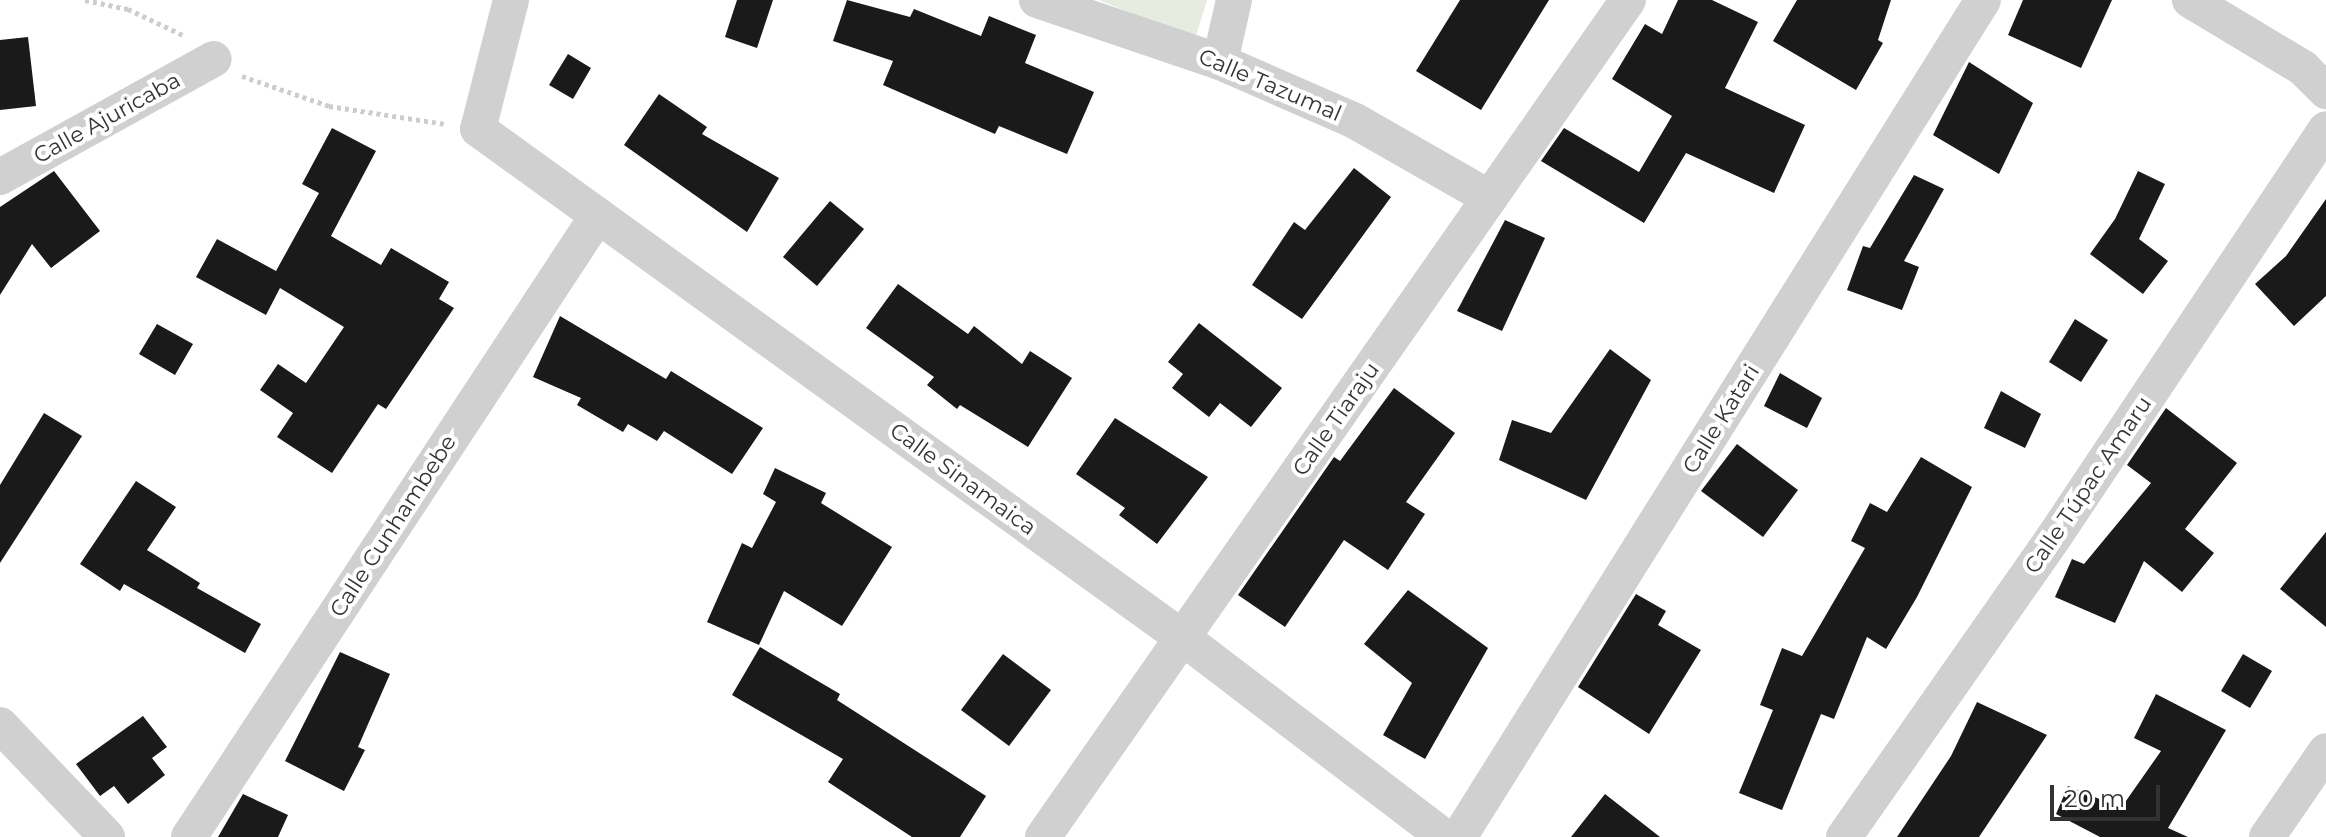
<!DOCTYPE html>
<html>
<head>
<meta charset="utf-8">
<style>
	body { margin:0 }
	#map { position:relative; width:2326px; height:837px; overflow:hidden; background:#fff; font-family:Montserrat,sans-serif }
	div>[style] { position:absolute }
	.green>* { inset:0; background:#e6ecdf }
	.building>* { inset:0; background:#1a1a1a }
	.path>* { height:5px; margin-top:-2.5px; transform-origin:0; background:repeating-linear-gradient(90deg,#cdcdcd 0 4px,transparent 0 8px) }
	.street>* { height:36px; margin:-18px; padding:0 18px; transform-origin:18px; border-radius:18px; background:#d0d0d0 }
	span { translate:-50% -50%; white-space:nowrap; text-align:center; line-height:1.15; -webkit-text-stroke:8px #fff; paint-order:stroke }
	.street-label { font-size:22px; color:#333 }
	.scale { position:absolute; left:2050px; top:785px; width:110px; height:36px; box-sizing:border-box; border:4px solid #333; border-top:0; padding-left:10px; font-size:24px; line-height:28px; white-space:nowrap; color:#333; -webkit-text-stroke:6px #fff; paint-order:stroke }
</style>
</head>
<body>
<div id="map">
	<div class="green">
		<div style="clip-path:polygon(1099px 0,1207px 0,1195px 39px)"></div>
	</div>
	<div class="building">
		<div style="clip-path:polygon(737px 0,773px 0,757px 48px,725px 37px)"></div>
		<div style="clip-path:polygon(847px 0,910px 17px,914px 9px,981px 36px,989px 16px,1036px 35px,1025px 63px,1094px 92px,1067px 154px,999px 126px,995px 134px,883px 85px,893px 61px,833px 41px)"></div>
		<div style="clip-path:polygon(1460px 0,1549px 0,1481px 110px,1416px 71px)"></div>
		<div style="clip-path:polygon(1678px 0,1712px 0,1758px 22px,1725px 88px,1805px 125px,1774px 193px,1686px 153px,1644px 223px,1541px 161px,1564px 128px,1639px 172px,1672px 116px,1612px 79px,1645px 24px,1662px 34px)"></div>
		<div style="clip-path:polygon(1797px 0,1891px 0,1878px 40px,1883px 43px,1856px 90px,1773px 41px)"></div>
		<div style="clip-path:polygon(2023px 0,2112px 0,2081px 68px,2008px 35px)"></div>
		<div style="clip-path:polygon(28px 37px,36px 106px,0 110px,0 40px)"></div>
		<div style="clip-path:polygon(568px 54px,591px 68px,573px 99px,549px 85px)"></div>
		<div style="clip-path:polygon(1969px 62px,2033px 103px,1999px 174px,1933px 135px)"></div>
		<div style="clip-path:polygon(659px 94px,707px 127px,702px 134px,779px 178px,747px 232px,624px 145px)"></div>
		<div style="clip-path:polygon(332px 128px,376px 151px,331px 236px,381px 265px,391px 248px,449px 282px,439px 299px,454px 308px,386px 409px,378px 404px,332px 473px,277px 437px,293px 413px,260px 390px,278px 364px,306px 383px,344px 327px,280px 288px,266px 315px,196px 277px,217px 239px,276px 271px,319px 193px,302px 184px)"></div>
		<div style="clip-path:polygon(1354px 168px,1391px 197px,1302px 319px,1252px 285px,1294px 222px,1305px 230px)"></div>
		<div style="clip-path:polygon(54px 171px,100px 231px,51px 268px,32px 244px,0 295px,0 207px)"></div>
		<div style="clip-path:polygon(2138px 171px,2165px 184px,2139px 239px,2168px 261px,2143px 294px,2090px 254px,2115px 219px)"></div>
		<div style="clip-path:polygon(1914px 175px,1944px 189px,1904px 261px,1919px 267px,1902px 310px,1847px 290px,1863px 246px,1870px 248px)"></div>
		<div style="clip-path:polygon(2326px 199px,2326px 296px,2294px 326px,2255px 284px,2286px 256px)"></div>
		<div style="clip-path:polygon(830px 201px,864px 229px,817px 286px,783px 257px)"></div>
		<div style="clip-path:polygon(1505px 220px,1545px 238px,1502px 331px,1457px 311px)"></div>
		<div style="clip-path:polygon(898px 284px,968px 334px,974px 326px,1022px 364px,1030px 351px,1072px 378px,1028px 447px,960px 405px,957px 409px,927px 385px,934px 377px,866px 328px)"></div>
		<div style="clip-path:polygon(560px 316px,666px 379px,671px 371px,763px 428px,732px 474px,664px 431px,657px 441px,628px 424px,623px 432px,577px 405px,581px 398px,533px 377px)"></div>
		<div style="clip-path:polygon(2075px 319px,2108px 340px,2081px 382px,2049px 362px)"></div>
		<div style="clip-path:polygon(1199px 323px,1282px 388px,1251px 427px,1220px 403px,1209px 417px,1172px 388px,1183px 374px,1168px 362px)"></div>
		<div style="clip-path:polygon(157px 324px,193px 344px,175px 375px,139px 354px)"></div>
		<div style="clip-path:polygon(1610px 349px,1651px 380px,1586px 500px,1499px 460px,1512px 420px,1551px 433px)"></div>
		<div style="clip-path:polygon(1780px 373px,1822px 398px,1807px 428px,1764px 406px)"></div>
		<div style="clip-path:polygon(1394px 388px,1455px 433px,1406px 502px,1425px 514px,1388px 570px,1344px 540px,1285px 627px,1238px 595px,1334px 457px,1340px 461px)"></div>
		<div style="clip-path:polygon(2001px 391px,2041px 414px,2025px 448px,1984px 428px)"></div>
		<div style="clip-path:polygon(2166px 408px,2237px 463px,2185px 529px,2214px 553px,2182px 592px,2144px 561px,2115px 623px,2055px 597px,2072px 559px,2084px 564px,2151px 483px,2127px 465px)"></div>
		<div style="clip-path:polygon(44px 413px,82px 436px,0 563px,0 485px)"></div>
		<div style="clip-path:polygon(1115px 418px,1208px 477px,1157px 544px,1119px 515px,1125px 508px,1076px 474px)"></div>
		<div style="clip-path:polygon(1737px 444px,1798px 490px,1763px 537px,1701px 491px)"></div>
		<div style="clip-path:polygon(1921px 457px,1972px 487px,1917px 597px,1886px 649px,1867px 637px,1834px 719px,1821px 714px,1782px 810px,1739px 793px,1773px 710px,1760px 705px,1782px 648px,1802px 656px,1865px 548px,1851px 541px,1870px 503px,1887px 512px)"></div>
		<div style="clip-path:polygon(775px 468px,826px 493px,821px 503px,892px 547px,842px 626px,784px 591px,759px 645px,707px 622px,742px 543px,752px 548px,776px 502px,763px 494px)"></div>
		<div style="clip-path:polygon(136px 481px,176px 507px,147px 550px,200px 583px,197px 588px,261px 624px,245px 653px,124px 584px,120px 591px,80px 564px)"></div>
		<div style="clip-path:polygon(2326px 532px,2326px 627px,2280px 589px)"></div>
		<div style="clip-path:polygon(1408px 590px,1488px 648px,1425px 759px,1383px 735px,1412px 683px,1364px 644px)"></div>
		<div style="clip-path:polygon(1636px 594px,1666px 611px,1658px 625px,1701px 650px,1649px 734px,1578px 687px)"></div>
		<div style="clip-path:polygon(760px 647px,840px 694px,837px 700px,986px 796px,960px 837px,912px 837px,828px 782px,843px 759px,732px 695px)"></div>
		<div style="clip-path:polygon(340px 652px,390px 674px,358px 747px,365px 750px,344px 791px,285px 761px)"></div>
		<div style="clip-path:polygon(1003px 654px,1051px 690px,1009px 746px,961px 710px)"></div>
		<div style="clip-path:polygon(2243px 654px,2272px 671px,2250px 708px,2221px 691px)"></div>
		<div style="clip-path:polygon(2156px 694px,2226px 730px,2168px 828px,2188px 837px,2100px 837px,2056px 814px,2068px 786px,2121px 808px,2161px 751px,2134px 738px)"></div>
		<div style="clip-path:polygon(1977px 702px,2047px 735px,1979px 837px,1897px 837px,1951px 756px)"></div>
		<div style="clip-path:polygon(143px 716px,167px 747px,152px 758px,165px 775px,128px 804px,114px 786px,100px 796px,76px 764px)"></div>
		<div style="clip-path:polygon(243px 794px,288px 815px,278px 837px,218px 837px)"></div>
		<div style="clip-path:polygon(1605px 794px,1660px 837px,1571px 837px)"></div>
	</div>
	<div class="path">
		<div style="left:85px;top:0;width:44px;rotate:11.8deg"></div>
		<div style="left:128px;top:9px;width:63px;rotate:25.3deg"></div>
		<div style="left:242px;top:76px;width:92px;rotate:19deg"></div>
		<div style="left:329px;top:106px;width:117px;rotate:8.8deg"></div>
	</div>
	<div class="street">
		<div style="left:511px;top:0;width:133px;rotate:104.3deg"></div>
		<div style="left:478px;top:129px;width:870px;rotate:35.83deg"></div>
		<div style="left:1183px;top:638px;width:328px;rotate:37.3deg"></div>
		<div style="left:1037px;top:0;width:193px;rotate:18.7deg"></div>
		<div style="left:1220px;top:62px;width:147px;rotate:23.6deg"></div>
		<div style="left:1355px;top:121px;width:155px;rotate:29.7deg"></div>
		<div style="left:2190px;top:0;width:132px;rotate:31deg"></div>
		<div style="left:2303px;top:68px;width:33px;rotate:45deg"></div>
		<div style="left:1220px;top:62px;width:64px;rotate:-77.3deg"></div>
		<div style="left:0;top:177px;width:244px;rotate:-28.9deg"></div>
		<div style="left:0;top:725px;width:155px;rotate:46.3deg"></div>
		<div style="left:189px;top:837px;width:744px;rotate:-56.67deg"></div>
		<div style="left:1043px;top:837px;width:1021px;rotate:-55.05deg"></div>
		<div style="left:1459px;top:837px;width:987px;rotate:-57.95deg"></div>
		<div style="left:1844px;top:837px;width:366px;rotate:-55deg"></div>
		<div style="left:2054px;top:537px;width:490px;rotate:-56.3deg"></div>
		<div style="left:2267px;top:837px;width:104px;rotate:-55.5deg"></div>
	</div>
	<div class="street-label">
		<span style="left:1270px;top:85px;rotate:23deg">Calle Tazumal</span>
		<span style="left:107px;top:118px;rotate:-29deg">Calle Ajuricaba</span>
		<span style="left:1336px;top:419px;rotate:-55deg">Calle Tiaraju</span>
		<span style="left:1721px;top:419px;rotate:-58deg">Calle Katari</span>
		<span style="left:963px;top:479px;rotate:36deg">Calle Sinamaica</span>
		<span style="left:2088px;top:485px;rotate:-56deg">Calle Túpac Amaru</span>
		<span style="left:393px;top:526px;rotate:-57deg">Calle Cunhambebe</span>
	</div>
	<div class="scale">20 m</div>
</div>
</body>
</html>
